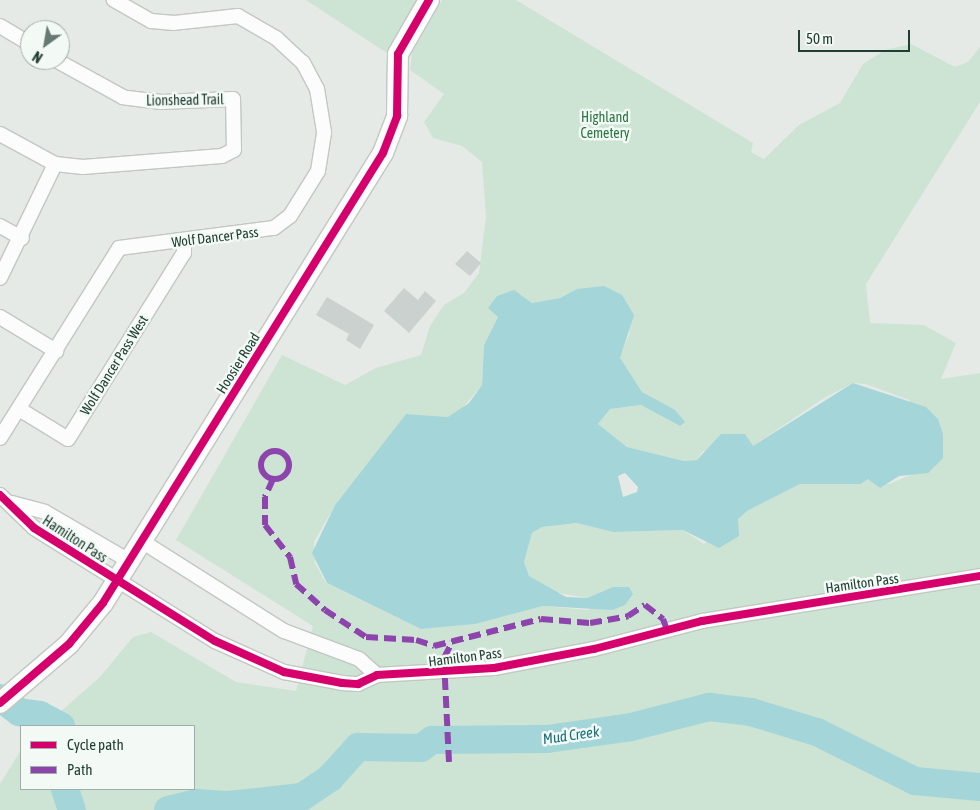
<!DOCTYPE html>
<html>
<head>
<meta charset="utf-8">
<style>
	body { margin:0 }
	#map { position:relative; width:980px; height:810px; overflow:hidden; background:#e5eae7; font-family:"Asap Condensed",sans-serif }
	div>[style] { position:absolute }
	.green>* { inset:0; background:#cde3d3 }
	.water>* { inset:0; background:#a4d5d9 }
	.river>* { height:28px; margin:-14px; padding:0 14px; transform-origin:14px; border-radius:14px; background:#a4d5d9 }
	.building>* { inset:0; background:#cbd1ce }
	.roads { filter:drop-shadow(1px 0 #c2c7c4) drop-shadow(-1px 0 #c2c7c4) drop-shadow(0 1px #c2c7c4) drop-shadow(0 -1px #c2c7c4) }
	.street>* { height:14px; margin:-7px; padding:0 7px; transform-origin:7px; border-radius:7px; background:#fbfcfb }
	.secondary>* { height:20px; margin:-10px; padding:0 10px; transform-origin:10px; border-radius:10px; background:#fbfcfb }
	.quiet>* { height:6px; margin-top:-3px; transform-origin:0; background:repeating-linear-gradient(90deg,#8e44ad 0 12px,transparent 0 18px) }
	.quiet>.ring { margin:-3px; padding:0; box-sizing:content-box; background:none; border:6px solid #8e44ad; border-radius:50% }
	.cycleway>* { height:8px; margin:-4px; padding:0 4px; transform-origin:4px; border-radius:4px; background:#d6006c }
	span { translate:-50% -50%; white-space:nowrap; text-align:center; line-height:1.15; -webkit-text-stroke:5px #f3f9f5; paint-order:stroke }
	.street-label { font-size:14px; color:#213e35 }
	.park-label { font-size:14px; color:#2a7643 }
	.water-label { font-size:15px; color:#1a717c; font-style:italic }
	.legend { position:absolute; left:20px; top:725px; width:175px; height:65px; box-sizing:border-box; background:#f3f9f5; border:1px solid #9faea8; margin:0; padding:6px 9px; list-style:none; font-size:15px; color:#213e35 }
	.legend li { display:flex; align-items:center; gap:10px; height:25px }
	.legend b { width:25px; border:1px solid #9faea8 }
	.north { position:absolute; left:20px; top:20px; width:50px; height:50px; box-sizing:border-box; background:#f3f9f5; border:1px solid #9faea8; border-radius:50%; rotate:212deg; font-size:14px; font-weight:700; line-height:20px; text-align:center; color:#213e35 }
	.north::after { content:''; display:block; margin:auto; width:18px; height:22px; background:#667a73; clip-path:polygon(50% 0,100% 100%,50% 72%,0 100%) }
	.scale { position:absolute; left:798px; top:30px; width:112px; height:22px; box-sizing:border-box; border:2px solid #213e35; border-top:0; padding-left:6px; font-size:15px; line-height:18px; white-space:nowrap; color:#213e35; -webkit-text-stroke:4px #f3f9f5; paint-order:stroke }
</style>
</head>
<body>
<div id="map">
	<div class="green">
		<div style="clip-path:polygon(306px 0,419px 0,387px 53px)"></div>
		<div style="clip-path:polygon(evenodd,442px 0,516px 0,753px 143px,751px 152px,764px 159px,799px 125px,840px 103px,863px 64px,885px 50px,911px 44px,955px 67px,968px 62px,980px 47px,980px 102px,866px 284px,870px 323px,924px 325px,956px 343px,941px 379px,980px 373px,980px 810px,0 810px,0 784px,21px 750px,21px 789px,194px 789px,194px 726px,44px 726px,100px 677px,133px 637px,151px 632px,236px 682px,296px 691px,313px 626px,176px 540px,282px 355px,345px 385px,376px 368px,421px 355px,430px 326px,444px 305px,464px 293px,479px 273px,486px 217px,482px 162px,462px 146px,433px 138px,424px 122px,444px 94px,410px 70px,412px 53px,442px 0,577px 289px,630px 332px,619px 358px,642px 392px,685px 422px,680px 426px,641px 405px,610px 409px,598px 424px,627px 447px,684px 461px,697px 460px,703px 451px,753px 446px,824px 398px,853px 383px,866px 384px,909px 400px,913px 474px,889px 484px,868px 479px,861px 484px,800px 484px,747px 511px,704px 544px,683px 530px,613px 532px,578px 523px,542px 527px,532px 533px,524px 562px,529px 576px,548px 591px,587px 598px,613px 587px,588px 610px,543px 606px,475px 624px,421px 629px,326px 583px,315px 563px,314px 542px,335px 505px,406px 414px,448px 417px,459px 412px,482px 385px,484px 345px,498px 317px,520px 294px,532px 303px,560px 298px,577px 289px)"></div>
	</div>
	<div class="water">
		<div style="clip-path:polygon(evenodd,604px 286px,622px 295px,634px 315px,620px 358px,642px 392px,675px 410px,685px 422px,680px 426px,641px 405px,610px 409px,598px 424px,627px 447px,684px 461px,697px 460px,721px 434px,745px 434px,753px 446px,853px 383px,926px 407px,938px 419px,943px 434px,943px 458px,928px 473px,899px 476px,880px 488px,868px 479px,861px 484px,800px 484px,747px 511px,738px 519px,739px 536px,719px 548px,683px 530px,613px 532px,577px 523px,542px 527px,532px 533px,524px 562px,529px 576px,566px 597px,587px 598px,613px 587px,629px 587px,633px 594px,625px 605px,612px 610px,543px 606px,475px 624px,421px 629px,327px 583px,312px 553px,335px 505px,406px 414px,448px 417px,469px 403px,482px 385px,484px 345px,498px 317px,488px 308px,497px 296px,514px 290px,532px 303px,560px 298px,577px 289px,604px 286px,625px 473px,638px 487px,637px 492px,623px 497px,618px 476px,625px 473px)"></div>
	</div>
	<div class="river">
		<div style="left:0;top:698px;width:24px;rotate:36deg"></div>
		<div style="left:19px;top:712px;width:21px;rotate:8deg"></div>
		<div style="left:40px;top:715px;width:24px;rotate:28deg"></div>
		<div style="left:65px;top:789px;width:22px;rotate:72deg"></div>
		<div style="left:168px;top:810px;width:30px;rotate:-14deg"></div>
		<div style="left:197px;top:803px;width:32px;rotate:4deg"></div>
		<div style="left:229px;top:805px;width:73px;rotate:-6.3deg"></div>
		<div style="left:302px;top:797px;width:34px;rotate:-34deg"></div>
		<div style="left:330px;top:778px;width:42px;rotate:-47.9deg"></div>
		<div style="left:358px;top:747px;width:63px;rotate:0.9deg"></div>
		<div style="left:421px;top:748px;width:14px;rotate:-36deg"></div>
		<div style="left:432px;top:740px;width:115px;rotate:-0.5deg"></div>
		<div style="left:547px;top:739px;width:85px;rotate:-8.1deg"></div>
		<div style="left:631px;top:727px;width:81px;rotate:-14.4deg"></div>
		<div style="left:709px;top:707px;width:42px;rotate:6.8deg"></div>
		<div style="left:751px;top:712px;width:69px;rotate:16.9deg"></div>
		<div style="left:817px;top:732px;width:110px;rotate:26.6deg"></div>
		<div style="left:915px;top:781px;width:65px;rotate:5.3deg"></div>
	</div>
	<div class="building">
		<div style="clip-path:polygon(467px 251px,481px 263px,470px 276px,455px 264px)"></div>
		<div style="clip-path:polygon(404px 288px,418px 300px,425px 291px,436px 301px,409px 333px,384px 311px)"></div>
		<div style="clip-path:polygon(327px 297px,374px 325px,360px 349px,346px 340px,349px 334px,316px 315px)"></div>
	</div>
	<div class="roads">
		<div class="street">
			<div style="left:0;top:26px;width:35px;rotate:31deg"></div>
			<div style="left:0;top:134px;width:63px;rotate:28.6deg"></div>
			<div style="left:55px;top:164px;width:28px;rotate:6deg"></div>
			<div style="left:83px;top:167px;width:139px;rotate:-4.5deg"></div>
			<div style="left:222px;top:156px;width:13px;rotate:-27deg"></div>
			<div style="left:234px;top:150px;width:51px;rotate:-91.1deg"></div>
			<div style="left:233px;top:99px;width:72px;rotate:177.6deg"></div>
			<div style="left:161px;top:102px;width:38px;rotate:-173deg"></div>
			<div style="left:123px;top:97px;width:77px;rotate:-151.1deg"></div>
			<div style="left:0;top:226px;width:25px;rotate:29deg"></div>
			<div style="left:0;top:278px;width:127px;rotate:-64.2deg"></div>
			<div style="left:0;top:317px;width:66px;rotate:31.3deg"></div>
			<div style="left:19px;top:409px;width:57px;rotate:31.5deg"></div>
			<div style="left:68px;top:439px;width:219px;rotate:-58.1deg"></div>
			<div style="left:184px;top:253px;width:12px;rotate:-90deg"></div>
			<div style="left:0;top:438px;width:224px;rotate:-57.9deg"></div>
			<div style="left:119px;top:248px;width:156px;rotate:-7.4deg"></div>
			<div style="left:274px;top:228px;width:20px;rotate:-37deg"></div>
			<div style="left:290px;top:216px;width:53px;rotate:-58.1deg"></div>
			<div style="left:318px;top:171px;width:39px;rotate:-81deg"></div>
			<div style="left:324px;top:132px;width:44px;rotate:-99.2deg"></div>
			<div style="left:317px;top:89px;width:30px;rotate:-118deg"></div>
			<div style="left:303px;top:63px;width:37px;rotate:-137deg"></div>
			<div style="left:276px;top:38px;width:44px;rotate:-149.9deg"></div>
			<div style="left:238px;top:16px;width:64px;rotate:173.8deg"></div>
			<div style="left:174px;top:23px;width:23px;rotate:-175deg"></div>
			<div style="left:151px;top:21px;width:43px;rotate:-150.4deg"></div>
			<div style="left:0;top:495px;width:47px;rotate:44.1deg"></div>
			<div style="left:34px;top:528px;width:213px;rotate:32deg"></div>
			<div style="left:215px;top:641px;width:76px;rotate:24.2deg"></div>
			<div style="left:284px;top:672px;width:59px;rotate:10.7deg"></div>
			<div style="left:342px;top:683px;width:16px;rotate:4deg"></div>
			<div style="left:358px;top:684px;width:21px;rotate:-25deg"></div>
			<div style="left:377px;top:675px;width:117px;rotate:-3.4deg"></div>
			<div style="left:494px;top:668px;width:102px;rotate:-10.8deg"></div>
			<div style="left:594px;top:649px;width:112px;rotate:-14.5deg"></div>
			<div style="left:702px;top:621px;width:282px;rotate:-9.2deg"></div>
			<div style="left:12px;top:503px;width:34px;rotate:15deg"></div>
			<div style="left:45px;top:512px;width:99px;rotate:30.2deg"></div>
			<div style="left:143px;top:542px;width:167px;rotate:32.3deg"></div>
			<div style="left:284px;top:631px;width:80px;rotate:20.5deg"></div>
			<div style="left:359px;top:659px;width:24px;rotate:42deg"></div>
		</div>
		<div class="secondary">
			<div style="left:0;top:703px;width:91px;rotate:-40.5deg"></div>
			<div style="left:69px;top:644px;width:53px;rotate:-50.3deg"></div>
			<div style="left:103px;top:603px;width:530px;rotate:-58.11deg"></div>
			<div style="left:383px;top:153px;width:40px;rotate:-69deg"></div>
			<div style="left:397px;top:116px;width:62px;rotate:-89.1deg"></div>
			<div style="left:398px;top:54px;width:62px;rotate:-60.1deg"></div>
		</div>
	</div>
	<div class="quiet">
		<div class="ring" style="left:261px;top:451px;width:22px;height:22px"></div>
		<div style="left:273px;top:479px;width:20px;rotate:114deg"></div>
		<div style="left:265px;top:497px;width:28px;rotate:90deg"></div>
		<div style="left:265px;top:525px;width:41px;rotate:52deg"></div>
		<div style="left:290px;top:557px;width:28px;rotate:77deg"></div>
		<div style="left:296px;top:584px;width:39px;rotate:42deg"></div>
		<div style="left:325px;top:610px;width:49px;rotate:33.4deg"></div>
		<div style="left:366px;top:637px;width:50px;rotate:3.4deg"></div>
		<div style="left:416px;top:640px;width:19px;rotate:18deg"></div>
		<div style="left:434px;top:646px;width:110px;rotate:-14.2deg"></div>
		<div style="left:541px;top:619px;width:49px;rotate:4.7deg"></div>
		<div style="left:590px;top:623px;width:39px;rotate:-10deg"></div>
		<div style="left:628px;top:616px;width:20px;rotate:-33deg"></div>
		<div style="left:645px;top:605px;width:23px;rotate:38deg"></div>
		<div style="left:663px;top:619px;width:12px;rotate:70deg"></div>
		<div style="left:449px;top:762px;width:104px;rotate:-92.8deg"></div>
		<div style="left:444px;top:658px;width:18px;rotate:-63deg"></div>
	</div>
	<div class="cycleway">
		<div style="left:0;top:495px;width:47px;rotate:44.1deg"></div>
		<div style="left:34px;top:528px;width:213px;rotate:32deg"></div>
		<div style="left:215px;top:641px;width:76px;rotate:24.2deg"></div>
		<div style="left:284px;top:672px;width:59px;rotate:10.7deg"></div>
		<div style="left:342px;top:683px;width:16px;rotate:4deg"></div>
		<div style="left:358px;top:684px;width:21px;rotate:-25deg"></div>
		<div style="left:377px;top:675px;width:117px;rotate:-3.4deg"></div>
		<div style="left:494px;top:668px;width:102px;rotate:-10.8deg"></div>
		<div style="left:594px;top:649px;width:112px;rotate:-14.5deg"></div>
		<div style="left:702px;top:621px;width:282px;rotate:-9.2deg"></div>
		<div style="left:0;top:703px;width:91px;rotate:-40.5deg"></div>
		<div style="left:69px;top:644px;width:53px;rotate:-50.3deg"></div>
		<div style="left:103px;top:603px;width:530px;rotate:-58.11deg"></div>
		<div style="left:383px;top:153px;width:40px;rotate:-69deg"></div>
		<div style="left:397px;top:116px;width:62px;rotate:-89.1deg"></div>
		<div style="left:398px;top:54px;width:62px;rotate:-60.1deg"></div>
	</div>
	<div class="street-label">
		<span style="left:185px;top:100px;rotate:-1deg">Lionshead Trail</span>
		<span style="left:215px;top:237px;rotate:-7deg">Wolf Dancer Pass</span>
		<span style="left:238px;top:363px;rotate:-58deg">Hoosier Road</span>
		<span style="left:114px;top:365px;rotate:-58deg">Wolf Dancer Pass West</span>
		<span style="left:75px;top:539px;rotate:33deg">Hamilton Pass</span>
		<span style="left:862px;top:583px;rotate:-8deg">Hamilton Pass</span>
		<span style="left:465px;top:657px;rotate:-7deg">Hamilton Pass</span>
	</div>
	<div class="park-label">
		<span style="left:605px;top:125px">Highland<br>Cemetery</span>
	</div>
	<div class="water-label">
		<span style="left:571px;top:735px;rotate:-8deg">Mud Creek</span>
	</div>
	<ul class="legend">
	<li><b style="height:6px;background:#d6006c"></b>Cycle path</li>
	<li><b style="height:6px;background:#8e44ad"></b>Path</li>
	</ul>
	<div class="north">N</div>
	<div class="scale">50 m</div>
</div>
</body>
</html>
